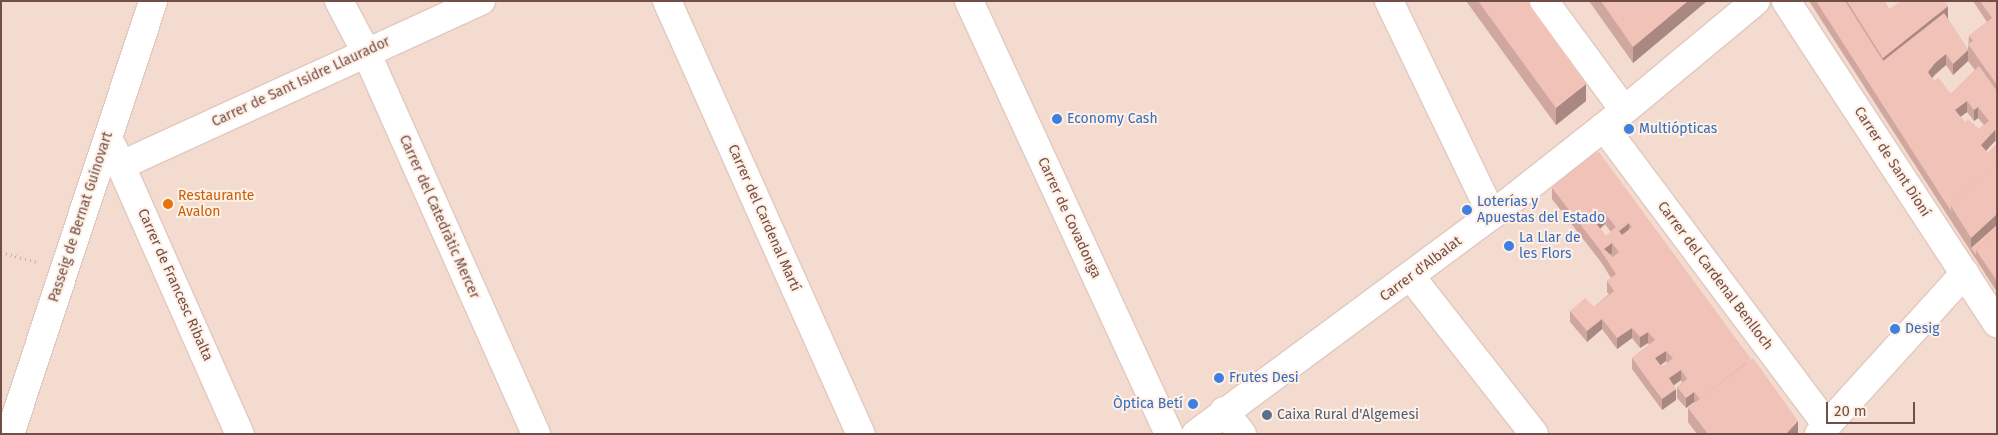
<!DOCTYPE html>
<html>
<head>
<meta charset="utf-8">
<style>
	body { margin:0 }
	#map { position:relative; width:1998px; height:435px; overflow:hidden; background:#fcebe0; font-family:"Fira Sans",sans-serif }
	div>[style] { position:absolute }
	.residential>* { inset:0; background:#f3dbcf }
	.path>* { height:3px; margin-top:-1.5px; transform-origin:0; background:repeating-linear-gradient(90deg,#d6a59c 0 1px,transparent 0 5px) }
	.roads { filter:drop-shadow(1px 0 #e2c8bf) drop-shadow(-1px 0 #e2c8bf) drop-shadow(0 1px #e2c8bf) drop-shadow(0 -1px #e2c8bf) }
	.street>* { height:28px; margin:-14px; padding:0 14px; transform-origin:14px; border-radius:14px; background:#fff }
	.secondary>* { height:28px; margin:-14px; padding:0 14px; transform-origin:14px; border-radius:14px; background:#fff }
	.wall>* { inset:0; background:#cfa79e }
	.shaded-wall>* { inset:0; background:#a98881 }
	.building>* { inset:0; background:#f1c2b8 }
	.dots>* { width:14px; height:14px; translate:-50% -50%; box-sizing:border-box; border:2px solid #fff0e6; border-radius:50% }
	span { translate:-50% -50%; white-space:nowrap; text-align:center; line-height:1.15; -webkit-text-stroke:4px #fff0e6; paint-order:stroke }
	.street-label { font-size:14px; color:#724e48 }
	.shop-label { font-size:14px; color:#366cbe }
	.left { translate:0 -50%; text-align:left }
	.right { translate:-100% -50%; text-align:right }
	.food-label { font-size:14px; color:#c56008 }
	.service-label { font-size:14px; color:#4e5e75 }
	.frame { position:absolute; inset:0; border:2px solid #724e48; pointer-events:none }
	.scale { position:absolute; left:1826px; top:402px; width:89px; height:22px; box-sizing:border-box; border:2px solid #724e48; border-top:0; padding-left:6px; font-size:15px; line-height:18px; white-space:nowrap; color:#724e48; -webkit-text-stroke:4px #fff0e6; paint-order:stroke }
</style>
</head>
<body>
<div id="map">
	<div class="residential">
		<div style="clip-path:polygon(1px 1px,1997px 1px,1997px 434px,1px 434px)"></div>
	</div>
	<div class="path">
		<div style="left:1px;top:246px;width:5px;rotate:68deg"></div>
		<div style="left:1px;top:252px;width:37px;rotate:16deg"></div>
	</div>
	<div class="roads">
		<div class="street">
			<div style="left:339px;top:1px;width:58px;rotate:62.1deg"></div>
			<div style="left:366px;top:52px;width:418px;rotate:66deg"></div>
			<div style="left:667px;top:1px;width:474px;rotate:65.9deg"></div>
			<div style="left:969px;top:1px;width:477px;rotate:65.2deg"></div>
			<div style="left:1389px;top:1px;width:237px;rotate:64.3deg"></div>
			<div style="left:1544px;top:1px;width:135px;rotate:53.7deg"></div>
			<div style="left:1786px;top:1px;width:385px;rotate:56.8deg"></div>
			<div style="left:1604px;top:127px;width:372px;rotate:53.2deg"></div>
			<div style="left:113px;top:148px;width:313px;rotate:66.1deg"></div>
			<div style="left:122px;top:165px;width:395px;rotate:-24.6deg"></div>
			<div style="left:1411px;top:277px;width:199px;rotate:51.9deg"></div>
			<div style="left:1224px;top:411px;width:29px;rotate:52deg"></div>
			<div style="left:1196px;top:434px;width:368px;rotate:-36.5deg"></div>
			<div style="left:1492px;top:215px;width:142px;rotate:-38.2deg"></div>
			<div style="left:1604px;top:127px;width:197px;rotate:-39.7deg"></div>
			<div style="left:1819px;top:434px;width:217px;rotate:-47.8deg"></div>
		</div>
		<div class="secondary">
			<div style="left:10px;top:434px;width:456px;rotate:-71.7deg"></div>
		</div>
	</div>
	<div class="wall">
		<div style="clip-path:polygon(1466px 1px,1527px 1px,1586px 101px,1556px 125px)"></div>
		<div style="clip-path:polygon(1589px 1px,1707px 1px,1633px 63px)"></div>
		<div style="clip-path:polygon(evenodd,1809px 1px,1884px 1px,1889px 9px,1948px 19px,1968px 50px,1969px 36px,1987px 22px,1973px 1px,1997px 1px,1997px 142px,1995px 141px,1986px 151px,1988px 153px,1997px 144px,1997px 292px,1809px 1px,1968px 61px,1975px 70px,1951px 94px,1934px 81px,1932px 78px,1946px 65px,1953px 75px,1968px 61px,1809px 1px,1967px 112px,1974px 121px,1978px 118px,1984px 125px,1979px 129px,1965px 122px,1960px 117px,1967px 112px)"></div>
		<div style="clip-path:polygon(evenodd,1595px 153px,1798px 434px,1697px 434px,1688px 422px,1688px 408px,1695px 403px,1694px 402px,1686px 408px,1677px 398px,1677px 387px,1682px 383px,1681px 380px,1673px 385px,1676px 400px,1662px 410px,1632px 369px,1632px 358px,1649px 345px,1648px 343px,1640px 348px,1632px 338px,1617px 349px,1602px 329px,1587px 342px,1570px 322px,1570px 311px,1594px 307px,1609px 294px,1607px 292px,1607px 281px,1611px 278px,1601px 262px,1552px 199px,1552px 188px,1595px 153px,1605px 224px,1611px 232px,1606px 236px,1600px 229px,1605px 224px,1595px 153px,1666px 361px,1667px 363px,1662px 367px,1661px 365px,1666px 361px)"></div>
	</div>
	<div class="shaded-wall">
		<div style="clip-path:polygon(1688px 1px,1707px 1px,1633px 63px,1633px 47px)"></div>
		<div style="clip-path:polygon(1948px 6px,1948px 21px,1883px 72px,1883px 58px)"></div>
		<div style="clip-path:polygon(1968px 50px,1968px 61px,1953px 75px,1953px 64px)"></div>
		<div style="clip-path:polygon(1946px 54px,1946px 65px,1935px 74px,1928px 83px,1928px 72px,1935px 63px)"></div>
		<div style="clip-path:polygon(1586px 84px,1586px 101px,1556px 125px,1556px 108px)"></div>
		<div style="clip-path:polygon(1967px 101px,1967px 112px,1955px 121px,1955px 110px)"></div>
		<div style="clip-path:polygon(1978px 107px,1978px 118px,1974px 121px,1974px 110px)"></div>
		<div style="clip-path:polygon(1995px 130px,1995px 141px,1981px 156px,1981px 145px)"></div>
		<div style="clip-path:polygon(1605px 214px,1605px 224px,1595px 233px,1595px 222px)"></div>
		<div style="clip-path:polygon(1997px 214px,1997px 230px,1971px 248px,1971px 238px)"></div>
		<div style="clip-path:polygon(1629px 223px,1629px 234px,1619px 242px,1619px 231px)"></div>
		<div style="clip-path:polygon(1612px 243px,1612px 253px,1606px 258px,1604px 249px)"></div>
		<div style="clip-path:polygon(1602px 319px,1602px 329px,1587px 342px,1587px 331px)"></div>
		<div style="clip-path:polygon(1632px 328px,1632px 338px,1617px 349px,1617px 338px)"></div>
		<div style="clip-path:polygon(1648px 332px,1648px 343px,1640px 348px,1640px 337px)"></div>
		<div style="clip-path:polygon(1666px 351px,1666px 361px,1655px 369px,1655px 358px)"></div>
		<div style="clip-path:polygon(1681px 370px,1681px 380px,1669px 389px,1669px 378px)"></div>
		<div style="clip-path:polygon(1676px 389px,1676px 400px,1662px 410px,1662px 399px)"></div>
		<div style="clip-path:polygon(1694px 392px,1694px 402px,1686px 408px,1686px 398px)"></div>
		<div style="clip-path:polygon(1798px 421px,1798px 434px,1786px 434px)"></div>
	</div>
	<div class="building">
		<div style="clip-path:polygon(1478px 1px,1527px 1px,1586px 84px,1556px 108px)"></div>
		<div style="clip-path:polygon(1601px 1px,1688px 1px,1633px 47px)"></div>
		<div style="clip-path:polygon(evenodd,1816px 1px,1845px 1px,1883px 61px,1944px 13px,1968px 50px,1953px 64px,1946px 54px,1935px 63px,1928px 72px,1934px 81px,1938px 77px,1951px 94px,1979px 66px,1997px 91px,1997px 132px,1995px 130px,1981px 145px,1988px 153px,1997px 144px,1997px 162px,1951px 206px,1951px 211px,1816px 1px,1967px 101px,1974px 110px,1978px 107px,1989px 121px,1979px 129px,1968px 119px,1965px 122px,1955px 110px,1967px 101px)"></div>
		<div style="clip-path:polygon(1847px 1px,1884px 1px,1889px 9px,1901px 1px,1945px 1px,1948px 6px,1883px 58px)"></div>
		<div style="clip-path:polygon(1980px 1px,1997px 1px,1997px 14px,1992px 18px)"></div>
		<div style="clip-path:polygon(1997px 14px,1997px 85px,1968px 44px,1973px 41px,1969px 36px)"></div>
		<div style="clip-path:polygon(evenodd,1599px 152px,1751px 359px,1700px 399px,1694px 392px,1686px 398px,1677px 387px,1687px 379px,1681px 370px,1669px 378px,1676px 389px,1662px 399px,1632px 358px,1655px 340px,1648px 332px,1640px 337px,1632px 328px,1617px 338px,1602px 319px,1587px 331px,1570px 311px,1585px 298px,1594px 307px,1614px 291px,1607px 281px,1616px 274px,1601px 251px,1552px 188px,1595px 153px,1599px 152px,1605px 214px,1616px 227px,1606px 236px,1595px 222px,1605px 214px,1599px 152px,1629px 223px,1632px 227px,1622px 235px,1619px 231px,1629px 223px,1599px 152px,1612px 243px,1619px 252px,1613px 257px,1604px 249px,1612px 243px,1599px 152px,1666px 351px,1673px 358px,1662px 367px,1655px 358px,1666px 351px)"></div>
		<div style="clip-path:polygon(1997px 162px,1997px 214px,1971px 238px,1951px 206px)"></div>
		<div style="clip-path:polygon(1997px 225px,1997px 230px,1976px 250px,1976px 255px,1971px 248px)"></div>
		<div style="clip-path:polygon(1997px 230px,1997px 281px,1976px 250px)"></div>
		<div style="clip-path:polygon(1753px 358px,1798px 421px,1786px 434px,1708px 434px,1688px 408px)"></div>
	</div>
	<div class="dots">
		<div style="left:1057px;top:119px;background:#3f7fe0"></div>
		<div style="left:1629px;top:129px;background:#3f7fe0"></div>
		<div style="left:168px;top:204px;background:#e8710a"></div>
		<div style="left:1467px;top:210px;background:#3f7fe0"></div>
		<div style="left:1509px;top:246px;background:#3f7fe0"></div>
		<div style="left:1895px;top:329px;background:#3f7fe0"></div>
		<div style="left:1219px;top:378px;background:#3f7fe0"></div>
		<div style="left:1193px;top:404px;background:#3f7fe0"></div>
		<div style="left:1267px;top:415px;background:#5c6f8a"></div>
	</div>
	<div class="street-label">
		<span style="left:301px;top:82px;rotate:-25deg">Carrer de Sant Isidre Llaurador</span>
		<span style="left:1892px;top:162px;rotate:57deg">Carrer de Sant Dioní</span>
		<span style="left:81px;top:217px;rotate:-72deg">Passeig de Bernat Guinovart</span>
		<span style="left:439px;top:217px;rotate:66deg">Carrer del Catedràtic Mercer</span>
		<span style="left:764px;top:218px;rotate:66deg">Carrer del Cardenal Martí</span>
		<span style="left:1069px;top:218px;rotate:65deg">Carrer de Covadonga</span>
		<span style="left:1421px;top:269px;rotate:-37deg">Carrer d'Albalat</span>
		<span style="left:1715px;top:276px;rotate:53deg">Carrer del Cardenal Benlloch</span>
		<span style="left:175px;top:285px;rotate:66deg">Carrer de Francesc Ribalta</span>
	</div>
	<div class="shop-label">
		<span class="left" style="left:1067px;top:119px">Economy Cash</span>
		<span class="left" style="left:1639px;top:129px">Multiópticas</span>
		<span class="left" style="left:1477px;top:210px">Loterías y<br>Apuestas del Estado</span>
		<span class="left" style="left:1519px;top:246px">La Llar de<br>les Flors</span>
		<span class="left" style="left:1905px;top:329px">Desig</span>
		<span class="left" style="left:1229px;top:378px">Frutes Desi</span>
		<span class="right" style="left:1183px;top:404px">Òptica Betí</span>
	</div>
	<div class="food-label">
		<span class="left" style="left:178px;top:204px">Restaurante<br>Avalon</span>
	</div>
	<div class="service-label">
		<span class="left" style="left:1277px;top:415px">Caixa Rural d'Algemesi</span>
	</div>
	<div class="frame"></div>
	<div class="scale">20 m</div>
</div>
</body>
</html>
